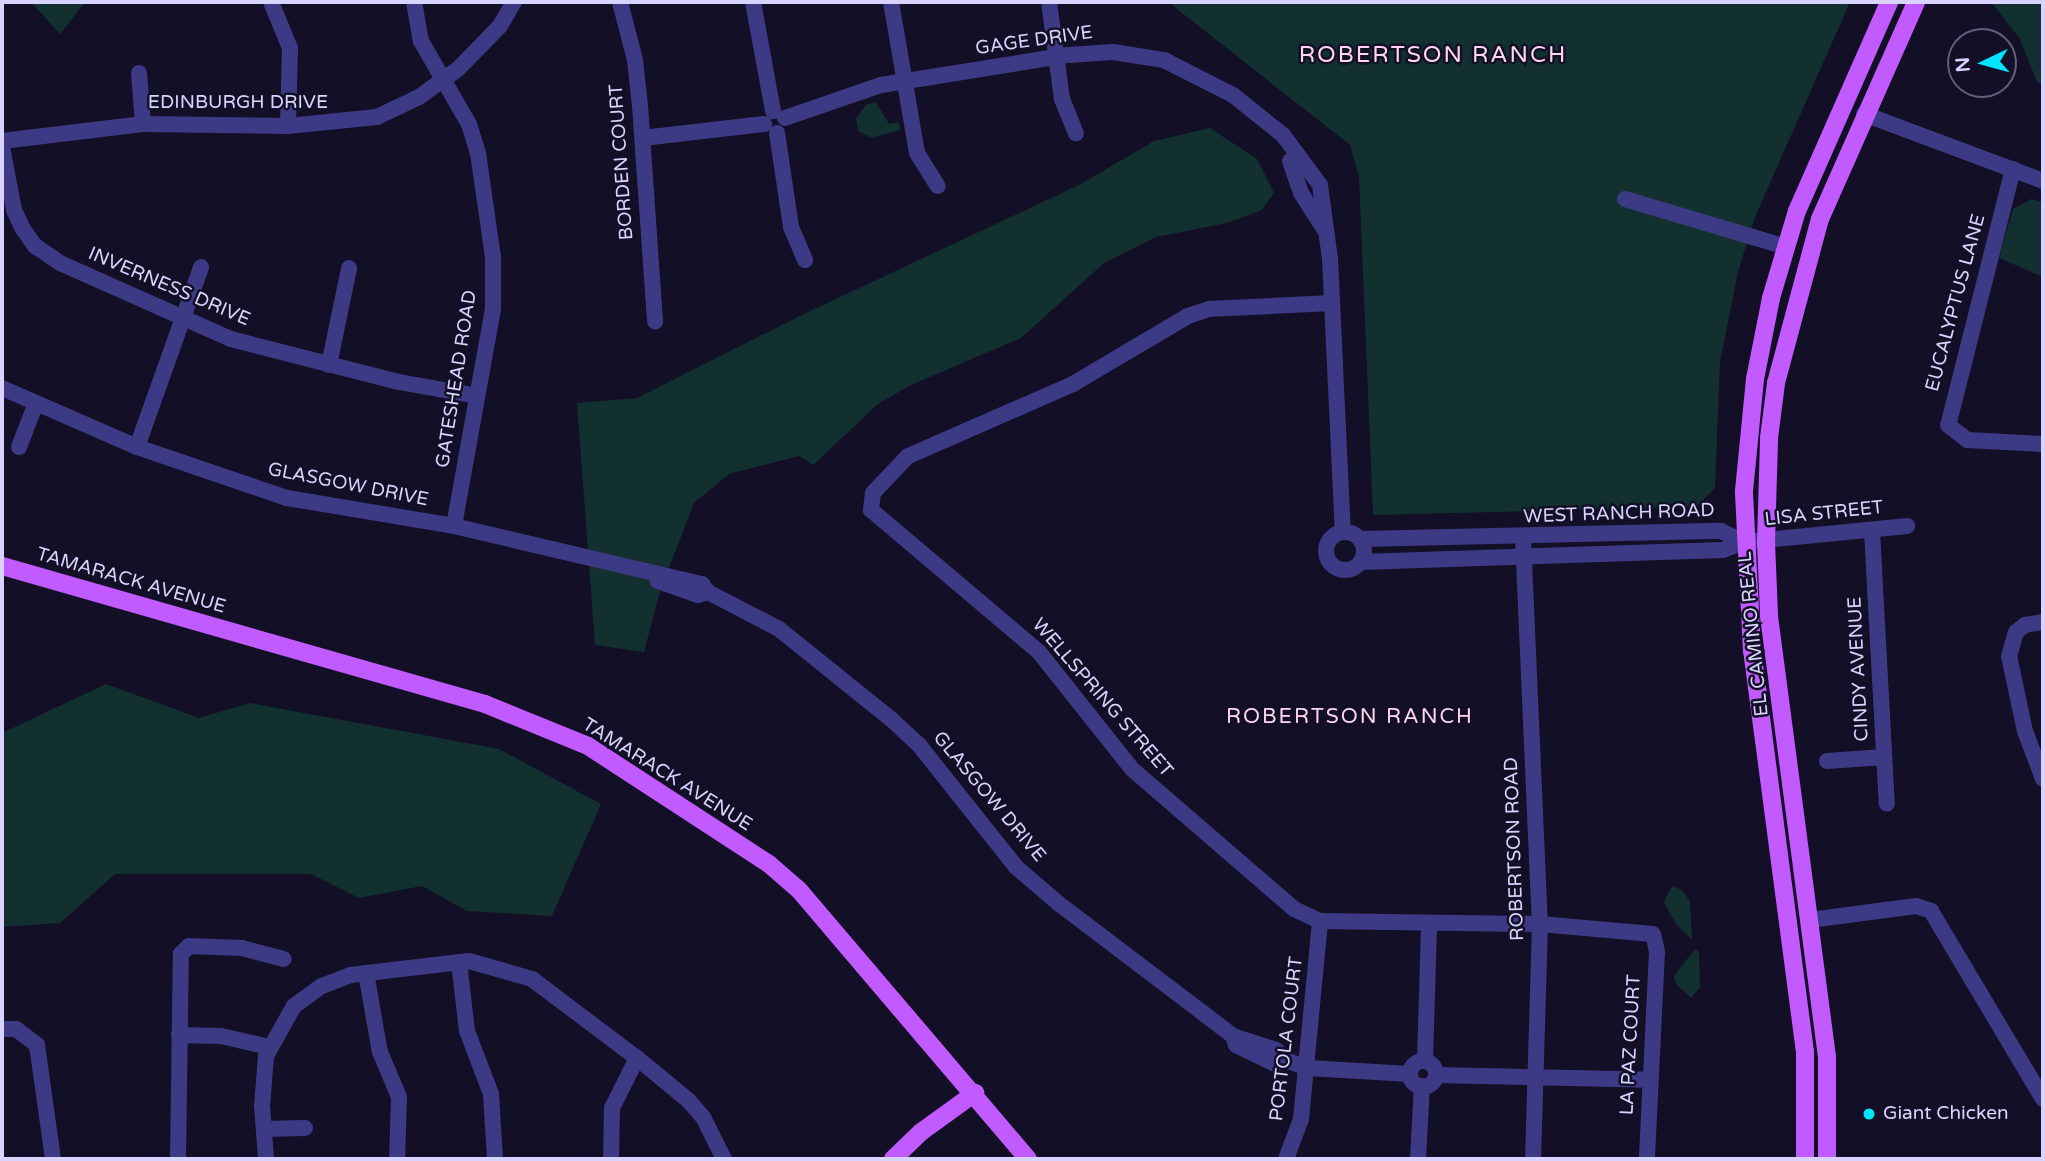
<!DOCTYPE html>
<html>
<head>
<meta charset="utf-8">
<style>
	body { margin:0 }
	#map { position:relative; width:2045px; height:1161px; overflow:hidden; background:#130f26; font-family:"Varela Round",sans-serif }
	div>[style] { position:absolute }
	.green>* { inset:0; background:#12302f }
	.minor>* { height:16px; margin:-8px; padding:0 8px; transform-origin:8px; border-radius:8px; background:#3d3a85 }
	.minor>.ring { margin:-8px; padding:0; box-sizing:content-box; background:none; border:16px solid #3d3a85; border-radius:50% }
	.major>* { height:18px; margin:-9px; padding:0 9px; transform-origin:9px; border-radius:9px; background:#c25bff }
	.dots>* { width:19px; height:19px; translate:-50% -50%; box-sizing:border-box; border:4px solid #130f26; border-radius:50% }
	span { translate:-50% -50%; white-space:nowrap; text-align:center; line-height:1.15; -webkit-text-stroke:5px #130f26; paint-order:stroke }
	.street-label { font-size:19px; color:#d9d4ff }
	.poi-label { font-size:19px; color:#d9d4ff }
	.left { translate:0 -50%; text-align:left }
	.neighbourhood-label { font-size:21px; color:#ffd6f0; letter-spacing:2px }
	.quarter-label { font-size:23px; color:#ffd6f0; letter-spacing:2px }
	.frame { position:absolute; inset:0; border:4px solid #d9d4ff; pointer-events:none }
	.north { position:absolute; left:1947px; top:28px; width:70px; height:70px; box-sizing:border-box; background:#130f26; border:2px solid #625e7d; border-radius:50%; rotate:265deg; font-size:19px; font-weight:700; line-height:28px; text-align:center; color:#d9d4ff }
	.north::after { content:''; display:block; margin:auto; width:24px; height:32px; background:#00e5ff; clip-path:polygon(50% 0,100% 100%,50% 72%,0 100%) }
</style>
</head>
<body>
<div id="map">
	<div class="green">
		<div style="clip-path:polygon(31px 2px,85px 2px,60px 34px)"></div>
		<div style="clip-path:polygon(1168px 2px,1850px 2px,1755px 217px,1738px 272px,1720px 362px,1715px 488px,1696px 507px,1373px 515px,1359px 177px,1350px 145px)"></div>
		<div style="clip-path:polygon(1991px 2px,2043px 2px,2043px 85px,2037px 82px,2020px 39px)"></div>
		<div style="clip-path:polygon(876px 102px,889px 124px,899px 122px,900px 130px,872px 138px,858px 131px,856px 118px,866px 105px)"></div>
		<div style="clip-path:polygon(1210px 128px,1257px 159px,1274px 193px,1262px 210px,1227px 223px,1156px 237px,1104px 263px,1021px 338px,911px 385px,878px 404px,813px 465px,799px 456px,729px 474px,694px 503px,660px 591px,644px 652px,595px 645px,577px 403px,637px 398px,806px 313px,1081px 184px,1154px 141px)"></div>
		<div style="clip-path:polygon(2031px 199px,2043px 202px,2043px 277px,1999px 258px,2013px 209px)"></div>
		<div style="clip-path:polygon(106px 684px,199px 718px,250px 703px,499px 749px,601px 804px,552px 916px,467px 911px,422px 886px,359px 898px,311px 874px,115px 874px,60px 923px,2px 927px,2px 733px)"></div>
		<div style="clip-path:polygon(1672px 886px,1682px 890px,1690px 901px,1692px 940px,1676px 924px,1664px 902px)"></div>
		<div style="clip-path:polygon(1695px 949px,1699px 952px,1700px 987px,1691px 998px,1676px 984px,1674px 976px)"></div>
	</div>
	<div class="minor">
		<div style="left:271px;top:2px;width:50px;rotate:67.6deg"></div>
		<div style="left:290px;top:48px;width:78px;rotate:91.5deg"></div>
		<div style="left:414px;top:2px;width:40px;rotate:80deg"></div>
		<div style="left:421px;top:41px;width:96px;rotate:60deg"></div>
		<div style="left:469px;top:124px;width:30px;rotate:73deg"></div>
		<div style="left:478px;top:153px;width:105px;rotate:81.8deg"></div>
		<div style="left:493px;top:257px;width:52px;rotate:90deg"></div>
		<div style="left:493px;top:309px;width:220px;rotate:100.2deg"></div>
		<div style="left:620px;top:2px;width:60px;rotate:75.5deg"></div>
		<div style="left:635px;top:60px;width:46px;rotate:83.8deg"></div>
		<div style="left:640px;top:106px;width:216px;rotate:86deg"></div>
		<div style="left:753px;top:2px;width:111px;rotate:79.6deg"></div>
		<div style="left:891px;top:2px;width:153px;rotate:80.2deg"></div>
		<div style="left:917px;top:153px;width:39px;rotate:58deg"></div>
		<div style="left:1049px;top:2px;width:98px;rotate:82.4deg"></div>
		<div style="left:1062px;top:99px;width:37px;rotate:68deg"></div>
		<div style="left:139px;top:73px;width:51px;rotate:85.5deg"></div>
		<div style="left:1864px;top:114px;width:191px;rotate:20.5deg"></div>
		<div style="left:785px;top:118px;width:102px;rotate:-19deg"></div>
		<div style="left:881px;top:85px;width:190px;rotate:-9.1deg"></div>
		<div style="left:1069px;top:55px;width:44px;rotate:-3.9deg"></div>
		<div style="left:1113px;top:52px;width:52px;rotate:8.9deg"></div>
		<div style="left:1164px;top:60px;width:77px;rotate:26.9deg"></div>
		<div style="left:1233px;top:95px;width:64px;rotate:38.7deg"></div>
		<div style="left:1283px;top:135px;width:62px;rotate:53.5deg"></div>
		<div style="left:1320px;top:185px;width:75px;rotate:82.3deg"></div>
		<div style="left:1330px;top:259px;width:273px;rotate:87.3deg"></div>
		<div style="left:777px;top:133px;width:95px;rotate:81.5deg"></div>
		<div style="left:791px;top:227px;width:36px;rotate:67deg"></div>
		<div style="left:643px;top:138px;width:122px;rotate:-6.6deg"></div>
		<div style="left:2px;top:141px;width:142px;rotate:-6.9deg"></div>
		<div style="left:143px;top:124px;width:145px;rotate:0.8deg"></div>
		<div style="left:288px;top:126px;width:89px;rotate:-5.8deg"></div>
		<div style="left:377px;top:117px;width:47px;rotate:-25.5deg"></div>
		<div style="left:419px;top:97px;width:48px;rotate:-35.7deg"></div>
		<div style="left:458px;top:69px;width:60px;rotate:-45.7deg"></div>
		<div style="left:500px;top:26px;width:28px;rotate:-60deg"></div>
		<div style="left:2px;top:147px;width:64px;rotate:79.2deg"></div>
		<div style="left:14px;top:210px;width:21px;rotate:65deg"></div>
		<div style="left:23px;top:229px;width:21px;rotate:55deg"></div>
		<div style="left:35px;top:246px;width:30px;rotate:34deg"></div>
		<div style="left:60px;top:263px;width:187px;rotate:24deg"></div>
		<div style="left:231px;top:339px;width:173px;rotate:14.4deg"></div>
		<div style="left:399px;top:382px;width:79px;rotate:10.2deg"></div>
		<div style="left:1290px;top:161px;width:34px;rotate:71deg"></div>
		<div style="left:1301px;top:193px;width:43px;rotate:57.4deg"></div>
		<div style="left:2013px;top:169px;width:264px;rotate:104.2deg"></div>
		<div style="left:1948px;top:425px;width:24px;rotate:38deg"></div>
		<div style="left:1967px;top:440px;width:76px;rotate:3deg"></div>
		<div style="left:1625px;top:199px;width:168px;rotate:16.6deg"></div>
		<div style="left:1332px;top:303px;width:123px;rotate:177.2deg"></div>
		<div style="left:1209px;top:309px;width:22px;rotate:162deg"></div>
		<div style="left:1188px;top:316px;width:134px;rotate:149.4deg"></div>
		<div style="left:1073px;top:384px;width:180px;rotate:156.4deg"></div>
		<div style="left:908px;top:456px;width:51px;rotate:133.4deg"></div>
		<div style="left:873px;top:493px;width:17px;rotate:97deg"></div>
		<div style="left:871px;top:510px;width:220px;rotate:40.2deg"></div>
		<div style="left:1039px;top:652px;width:149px;rotate:51.5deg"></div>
		<div style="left:1132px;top:769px;width:214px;rotate:40.8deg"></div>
		<div style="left:1294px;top:909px;width:29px;rotate:25deg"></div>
		<div style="left:1320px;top:921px;width:220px;rotate:0.8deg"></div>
		<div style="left:1540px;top:924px;width:113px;rotate:5.1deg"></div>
		<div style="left:1653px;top:934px;width:18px;rotate:77deg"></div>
		<div style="left:1657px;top:952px;width:207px;rotate:92.8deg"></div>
		<div style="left:329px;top:365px;width:99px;rotate:-78.3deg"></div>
		<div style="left:2px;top:388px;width:147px;rotate:23.6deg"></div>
		<div style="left:137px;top:447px;width:158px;rotate:18.8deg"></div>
		<div style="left:287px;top:498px;width:169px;rotate:9.5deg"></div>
		<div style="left:454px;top:526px;width:255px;rotate:13.2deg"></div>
		<div style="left:702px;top:584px;width:10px;rotate:53deg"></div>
		<div style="left:708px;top:592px;width:80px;rotate:27.5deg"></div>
		<div style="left:779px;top:629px;width:144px;rotate:38.8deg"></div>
		<div style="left:891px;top:719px;width:38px;rotate:43deg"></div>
		<div style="left:919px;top:745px;width:156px;rotate:51.5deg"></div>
		<div style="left:1016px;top:867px;width:55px;rotate:40.6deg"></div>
		<div style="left:1058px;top:903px;width:220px;rotate:37.2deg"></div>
		<div style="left:1233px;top:1036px;width:9px;rotate:72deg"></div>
		<div style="left:1236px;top:1045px;width:43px;rotate:26deg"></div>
		<div style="left:1275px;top:1064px;width:13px;rotate:-13deg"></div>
		<div style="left:19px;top:447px;width:47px;rotate:-68.9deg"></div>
		<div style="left:137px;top:447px;width:191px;rotate:-70.4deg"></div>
		<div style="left:1872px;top:531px;width:273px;rotate:86.9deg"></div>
		<div class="ring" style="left:1326px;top:532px;width:22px;height:22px"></div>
		<div style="left:1523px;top:538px;width:386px;rotate:87.5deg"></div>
		<div style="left:1540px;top:924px;width:235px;rotate:91.7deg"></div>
		<div style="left:1360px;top:539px;width:361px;rotate:-1.3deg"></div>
		<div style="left:1721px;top:531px;width:25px;rotate:26deg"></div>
		<div style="left:1361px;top:562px;width:362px;rotate:-1.9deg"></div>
		<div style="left:1723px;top:550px;width:22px;rotate:-21deg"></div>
		<div style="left:1744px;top:542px;width:164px;rotate:-5.6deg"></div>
		<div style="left:657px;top:577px;width:4px;rotate:76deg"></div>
		<div style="left:658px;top:581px;width:42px;rotate:19.3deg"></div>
		<div style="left:698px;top:595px;width:10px;rotate:-17deg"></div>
		<div style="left:2043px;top:622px;width:18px;rotate:171deg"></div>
		<div style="left:2025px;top:625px;width:11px;rotate:142deg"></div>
		<div style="left:2016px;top:632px;width:25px;rotate:106deg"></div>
		<div style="left:2009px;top:656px;width:77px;rotate:78deg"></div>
		<div style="left:2025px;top:731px;width:51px;rotate:69.4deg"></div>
		<div style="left:1827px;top:761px;width:57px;rotate:-4deg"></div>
		<div style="left:1810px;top:920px;width:107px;rotate:-7.5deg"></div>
		<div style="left:1916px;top:906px;width:16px;rotate:18deg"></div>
		<div style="left:1931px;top:911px;width:219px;rotate:59.2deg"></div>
		<div style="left:459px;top:962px;width:69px;rotate:83.4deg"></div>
		<div style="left:467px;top:1031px;width:67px;rotate:69.1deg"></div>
		<div style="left:491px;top:1094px;width:65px;rotate:86.5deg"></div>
		<div style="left:366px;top:973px;width:80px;rotate:80deg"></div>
		<div style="left:380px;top:1052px;width:49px;rotate:67.1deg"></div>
		<div style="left:399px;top:1097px;width:62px;rotate:91.8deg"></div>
		<div style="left:2px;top:1029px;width:14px"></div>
		<div style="left:16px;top:1029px;width:26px;rotate:37deg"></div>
		<div style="left:37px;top:1045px;width:115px;rotate:82deg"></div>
		<div style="left:179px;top:1035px;width:42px;rotate:1.4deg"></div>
		<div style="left:221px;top:1036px;width:49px;rotate:12.9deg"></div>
		<div style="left:1233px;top:1036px;width:45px;rotate:18deg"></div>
		<div style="left:1276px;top:1050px;width:16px;rotate:43deg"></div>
		<div style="left:1288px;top:1061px;width:21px;rotate:19deg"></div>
		<div style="left:1308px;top:1068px;width:102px;rotate:3.4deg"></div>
		<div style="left:1425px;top:1061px;width:136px;rotate:-88.3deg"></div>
		<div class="ring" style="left:1410px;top:1061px;width:10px;height:10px"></div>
		<div style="left:1436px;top:1075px;width:214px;rotate:1.3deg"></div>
		<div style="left:264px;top:1129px;width:41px;rotate:-1.4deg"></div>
		<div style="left:178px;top:1159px;width:205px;rotate:-89.2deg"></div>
		<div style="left:181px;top:954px;width:11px;rotate:-45deg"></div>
		<div style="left:189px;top:946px;width:53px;rotate:2.2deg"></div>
		<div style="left:242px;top:948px;width:43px;rotate:14.7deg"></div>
		<div style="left:266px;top:1159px;width:53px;rotate:-94.3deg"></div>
		<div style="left:262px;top:1106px;width:50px;rotate:-85.4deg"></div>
		<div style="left:266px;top:1056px;width:57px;rotate:-60.8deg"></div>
		<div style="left:294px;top:1006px;width:34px;rotate:-36deg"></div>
		<div style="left:322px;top:986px;width:30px;rotate:-21deg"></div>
		<div style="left:350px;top:975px;width:120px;rotate:-6.7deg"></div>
		<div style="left:469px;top:961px;width:66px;rotate:15.9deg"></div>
		<div style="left:532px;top:979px;width:131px;rotate:37deg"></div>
		<div style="left:637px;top:1058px;width:66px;rotate:39.5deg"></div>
		<div style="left:688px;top:1100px;width:23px;rotate:49deg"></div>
		<div style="left:703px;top:1117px;width:47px;rotate:63.4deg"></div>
		<div style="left:611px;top:1159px;width:51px;rotate:-88.9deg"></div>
		<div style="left:612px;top:1108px;width:56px;rotate:-63.4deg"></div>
		<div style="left:1286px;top:1159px;width:43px;rotate:-69.4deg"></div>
		<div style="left:1301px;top:1119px;width:199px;rotate:-84.5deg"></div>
		<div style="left:1418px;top:1159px;width:73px;rotate:-86.9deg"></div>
	</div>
	<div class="major">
		<div style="left:2px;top:566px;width:502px;rotate:15.95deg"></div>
		<div style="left:485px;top:704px;width:111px;rotate:22.2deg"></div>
		<div style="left:588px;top:746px;width:216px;rotate:33.1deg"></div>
		<div style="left:769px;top:864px;width:40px;rotate:41deg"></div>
		<div style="left:799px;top:890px;width:353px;rotate:49.6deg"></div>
		<div style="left:893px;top:1159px;width:39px;rotate:-44deg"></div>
		<div style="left:921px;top:1132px;width:67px;rotate:-35.8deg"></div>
		<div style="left:1805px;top:1159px;width:107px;rotate:-90deg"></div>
		<div style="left:1805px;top:1052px;width:404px;rotate:-97.5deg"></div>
		<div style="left:1752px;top:651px;width:160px;rotate:-92.9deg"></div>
		<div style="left:1744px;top:491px;width:113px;rotate:-84.4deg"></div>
		<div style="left:1755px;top:379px;width:83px;rotate:-78.8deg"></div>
		<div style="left:1771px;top:298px;width:91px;rotate:-73.4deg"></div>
		<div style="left:1797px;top:211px;width:228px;rotate:-66.2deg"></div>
		<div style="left:1827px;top:1159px;width:102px;rotate:-90deg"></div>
		<div style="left:1827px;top:1057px;width:447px;rotate:-97.5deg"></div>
		<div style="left:1769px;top:614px;width:72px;rotate:-92.4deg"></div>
		<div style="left:1766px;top:542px;width:104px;rotate:-88.3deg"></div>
		<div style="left:1769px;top:438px;width:55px;rotate:-82.7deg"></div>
		<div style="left:1776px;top:383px;width:170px;rotate:-75deg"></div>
		<div style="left:1820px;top:219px;width:237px;rotate:-66.1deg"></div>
	</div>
	<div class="dots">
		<div style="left:1869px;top:1114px;background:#00e5ff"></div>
	</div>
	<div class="street-label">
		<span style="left:1034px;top:41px;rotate:-8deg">GAGE DRIVE</span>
		<span style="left:238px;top:103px">EDINBURGH DRIVE</span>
		<span style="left:622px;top:162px;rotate:-94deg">BORDEN COURT</span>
		<span style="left:169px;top:287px;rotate:23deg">INVERNESS DRIVE</span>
		<span style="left:1956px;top:303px;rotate:-75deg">EUCALYPTUS LANE</span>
		<span style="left:457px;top:379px;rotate:-81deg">GATESHEAD ROAD</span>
		<span style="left:348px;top:485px;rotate:11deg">GLASGOW DRIVE</span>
		<span style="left:1619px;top:514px;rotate:-2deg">WEST RANCH ROAD</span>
		<span style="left:1824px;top:514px;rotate:-6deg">LISA STREET</span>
		<span style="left:131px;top:581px;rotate:16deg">TAMARACK AVENUE</span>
		<span style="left:1754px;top:634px;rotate:-96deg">EL CAMINO REAL</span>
		<span style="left:1859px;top:669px;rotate:-93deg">CINDY AVENUE</span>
		<span style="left:1102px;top:698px;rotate:49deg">WELLSPRING STREET</span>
		<span style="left:667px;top:775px;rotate:32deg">TAMARACK AVENUE</span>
		<span style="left:989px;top:797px;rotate:50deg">GLASGOW DRIVE</span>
		<span style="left:1515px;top:849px;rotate:-92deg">ROBERTSON ROAD</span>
		<span style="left:1287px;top:1039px;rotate:-83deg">PORTOLA COURT</span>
		<span style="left:1631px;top:1045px;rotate:-87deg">LA PAZ COURT</span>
	</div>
	<div class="poi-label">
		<span class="left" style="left:1883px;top:1114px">Giant Chicken</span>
	</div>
	<div class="neighbourhood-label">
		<span style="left:1350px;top:717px">ROBERTSON RANCH</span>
	</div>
	<div class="quarter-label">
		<span style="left:1433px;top:55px">ROBERTSON RANCH</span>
	</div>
	<div class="frame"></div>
	<div class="north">N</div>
</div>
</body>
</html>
